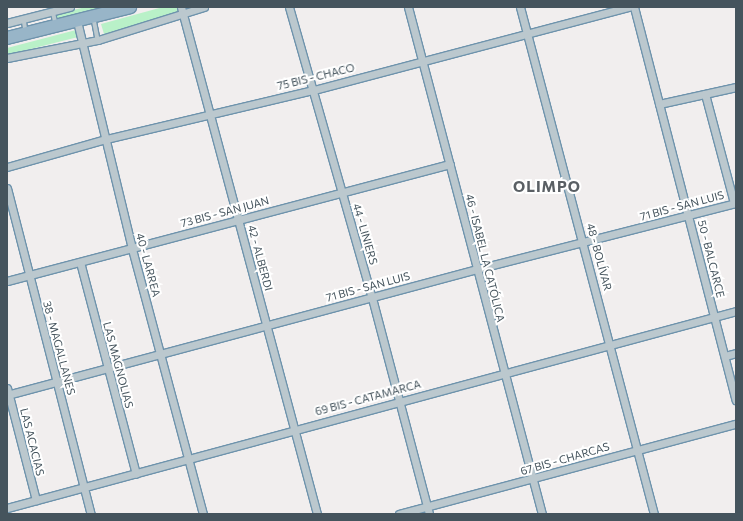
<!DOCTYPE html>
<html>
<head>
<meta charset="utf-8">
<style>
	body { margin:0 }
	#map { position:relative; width:743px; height:521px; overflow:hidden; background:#f1eeee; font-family:Commissioner,sans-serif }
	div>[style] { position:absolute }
	.green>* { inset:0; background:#b9f1c8 }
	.roads { filter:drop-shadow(1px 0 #6e93ac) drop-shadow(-1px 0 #6e93ac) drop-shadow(0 1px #6e93ac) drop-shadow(0 -1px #6e93ac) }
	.service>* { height:3.5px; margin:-1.75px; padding:0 1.75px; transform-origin:1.75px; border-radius:1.75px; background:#bbc8ce }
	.minor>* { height:7px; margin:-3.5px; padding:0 3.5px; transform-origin:3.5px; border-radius:3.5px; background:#bbc8ce }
	.trunk>* { height:12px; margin:-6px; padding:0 6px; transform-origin:6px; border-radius:6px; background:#98b5c8 }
	span { translate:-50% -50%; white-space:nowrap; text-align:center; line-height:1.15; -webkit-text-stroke:4px #fff; paint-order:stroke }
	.street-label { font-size:11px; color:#45545d }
	.district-label { font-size:15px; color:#5a5f64; font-weight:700; letter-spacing:1px }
	.frame { position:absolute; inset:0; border:8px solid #45545d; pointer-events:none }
</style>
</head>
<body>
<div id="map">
	<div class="green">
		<div style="clip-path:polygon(86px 7px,107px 7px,57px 19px,56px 14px)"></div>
		<div style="clip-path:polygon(163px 7px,177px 7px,179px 13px,104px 34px,101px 24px)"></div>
		<div style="clip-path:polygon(76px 30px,78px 37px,7px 55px,7px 48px)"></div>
	</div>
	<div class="roads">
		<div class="service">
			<div style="left:53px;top:11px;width:13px;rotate:77deg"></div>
			<div style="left:24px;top:19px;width:12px;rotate:81deg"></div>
			<div style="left:94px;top:19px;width:21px;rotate:79deg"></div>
		</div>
		<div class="minor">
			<div style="left:181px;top:7px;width:525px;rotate:74.98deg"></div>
			<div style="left:289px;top:7px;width:303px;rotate:74.1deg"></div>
			<div style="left:372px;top:298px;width:223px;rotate:75.2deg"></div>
			<div style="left:408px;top:7px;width:524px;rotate:75.2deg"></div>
			<div style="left:520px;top:7px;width:524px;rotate:75.2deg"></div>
			<div style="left:634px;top:7px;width:406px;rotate:75.5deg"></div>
			<div style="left:77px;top:21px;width:235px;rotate:76.4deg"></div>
			<div style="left:132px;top:249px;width:274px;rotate:75deg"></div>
			<div style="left:7px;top:23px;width:65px;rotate:-14.3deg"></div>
			<div style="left:7px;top:58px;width:93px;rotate:-11.2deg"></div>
			<div style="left:98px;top:40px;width:111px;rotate:-17.3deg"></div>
			<div style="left:705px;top:94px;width:113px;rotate:75.1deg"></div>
			<div style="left:659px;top:104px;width:79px;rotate:-12.4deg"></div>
			<div style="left:7px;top:167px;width:103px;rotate:-15.8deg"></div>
			<div style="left:106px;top:139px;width:214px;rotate:-13.3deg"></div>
			<div style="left:314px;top:90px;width:326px;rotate:-14.8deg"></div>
			<div style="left:7px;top:188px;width:337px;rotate:75.6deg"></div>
			<div style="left:80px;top:262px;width:219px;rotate:75.2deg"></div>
			<div style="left:7px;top:281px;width:458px;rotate:-14.8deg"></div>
			<div style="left:725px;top:356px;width:11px;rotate:-15deg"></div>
			<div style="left:7px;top:388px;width:116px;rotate:75.5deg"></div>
			<div style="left:7px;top:395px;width:487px;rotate:-15deg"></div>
			<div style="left:477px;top:269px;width:267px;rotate:-14.3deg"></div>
			<div style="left:7px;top:508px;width:755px;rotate:-15.12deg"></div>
			<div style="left:399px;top:514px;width:349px;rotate:-15deg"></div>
		</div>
		<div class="trunk">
			<div style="left:7px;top:38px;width:127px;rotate:-14.1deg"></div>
		</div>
	</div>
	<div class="street-label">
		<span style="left:316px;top:77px;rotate:-14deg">75 BIS - CHACO</span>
		<span style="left:682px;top:206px;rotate:-15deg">71 BIS - SAN LUIS</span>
		<span style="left:225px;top:212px;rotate:-15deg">73 BIS - SAN JUAN</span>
		<span style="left:365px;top:234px;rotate:74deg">44 - LINIERS</span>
		<span style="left:599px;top:257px;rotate:75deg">48 - BOLÍVAR</span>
		<span style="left:260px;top:258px;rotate:75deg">42 - ALBERDI</span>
		<span style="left:485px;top:258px;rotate:76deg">46 - ISABEL LA CATÓLICA</span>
		<span style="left:711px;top:259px;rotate:76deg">50 - BALCARCE</span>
		<span style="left:148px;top:265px;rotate:75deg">40 - LARREA</span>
		<span style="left:368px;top:287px;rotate:-15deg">71 BIS - SAN LUIS</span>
		<span style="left:59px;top:348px;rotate:75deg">38 - MAGALLANES</span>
		<span style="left:118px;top:365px;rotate:75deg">LAS MAGNOLIAS</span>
		<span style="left:368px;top:398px;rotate:-15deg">69 BIS - CATAMARCA</span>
		<span style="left:32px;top:442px;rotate:76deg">LAS ACACIAS</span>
		<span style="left:565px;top:459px;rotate:-16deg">67 BIS - CHARCAS</span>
	</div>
	<div class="district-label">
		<span style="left:547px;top:187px">OLIMPO</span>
	</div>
	<div class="frame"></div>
</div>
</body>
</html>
